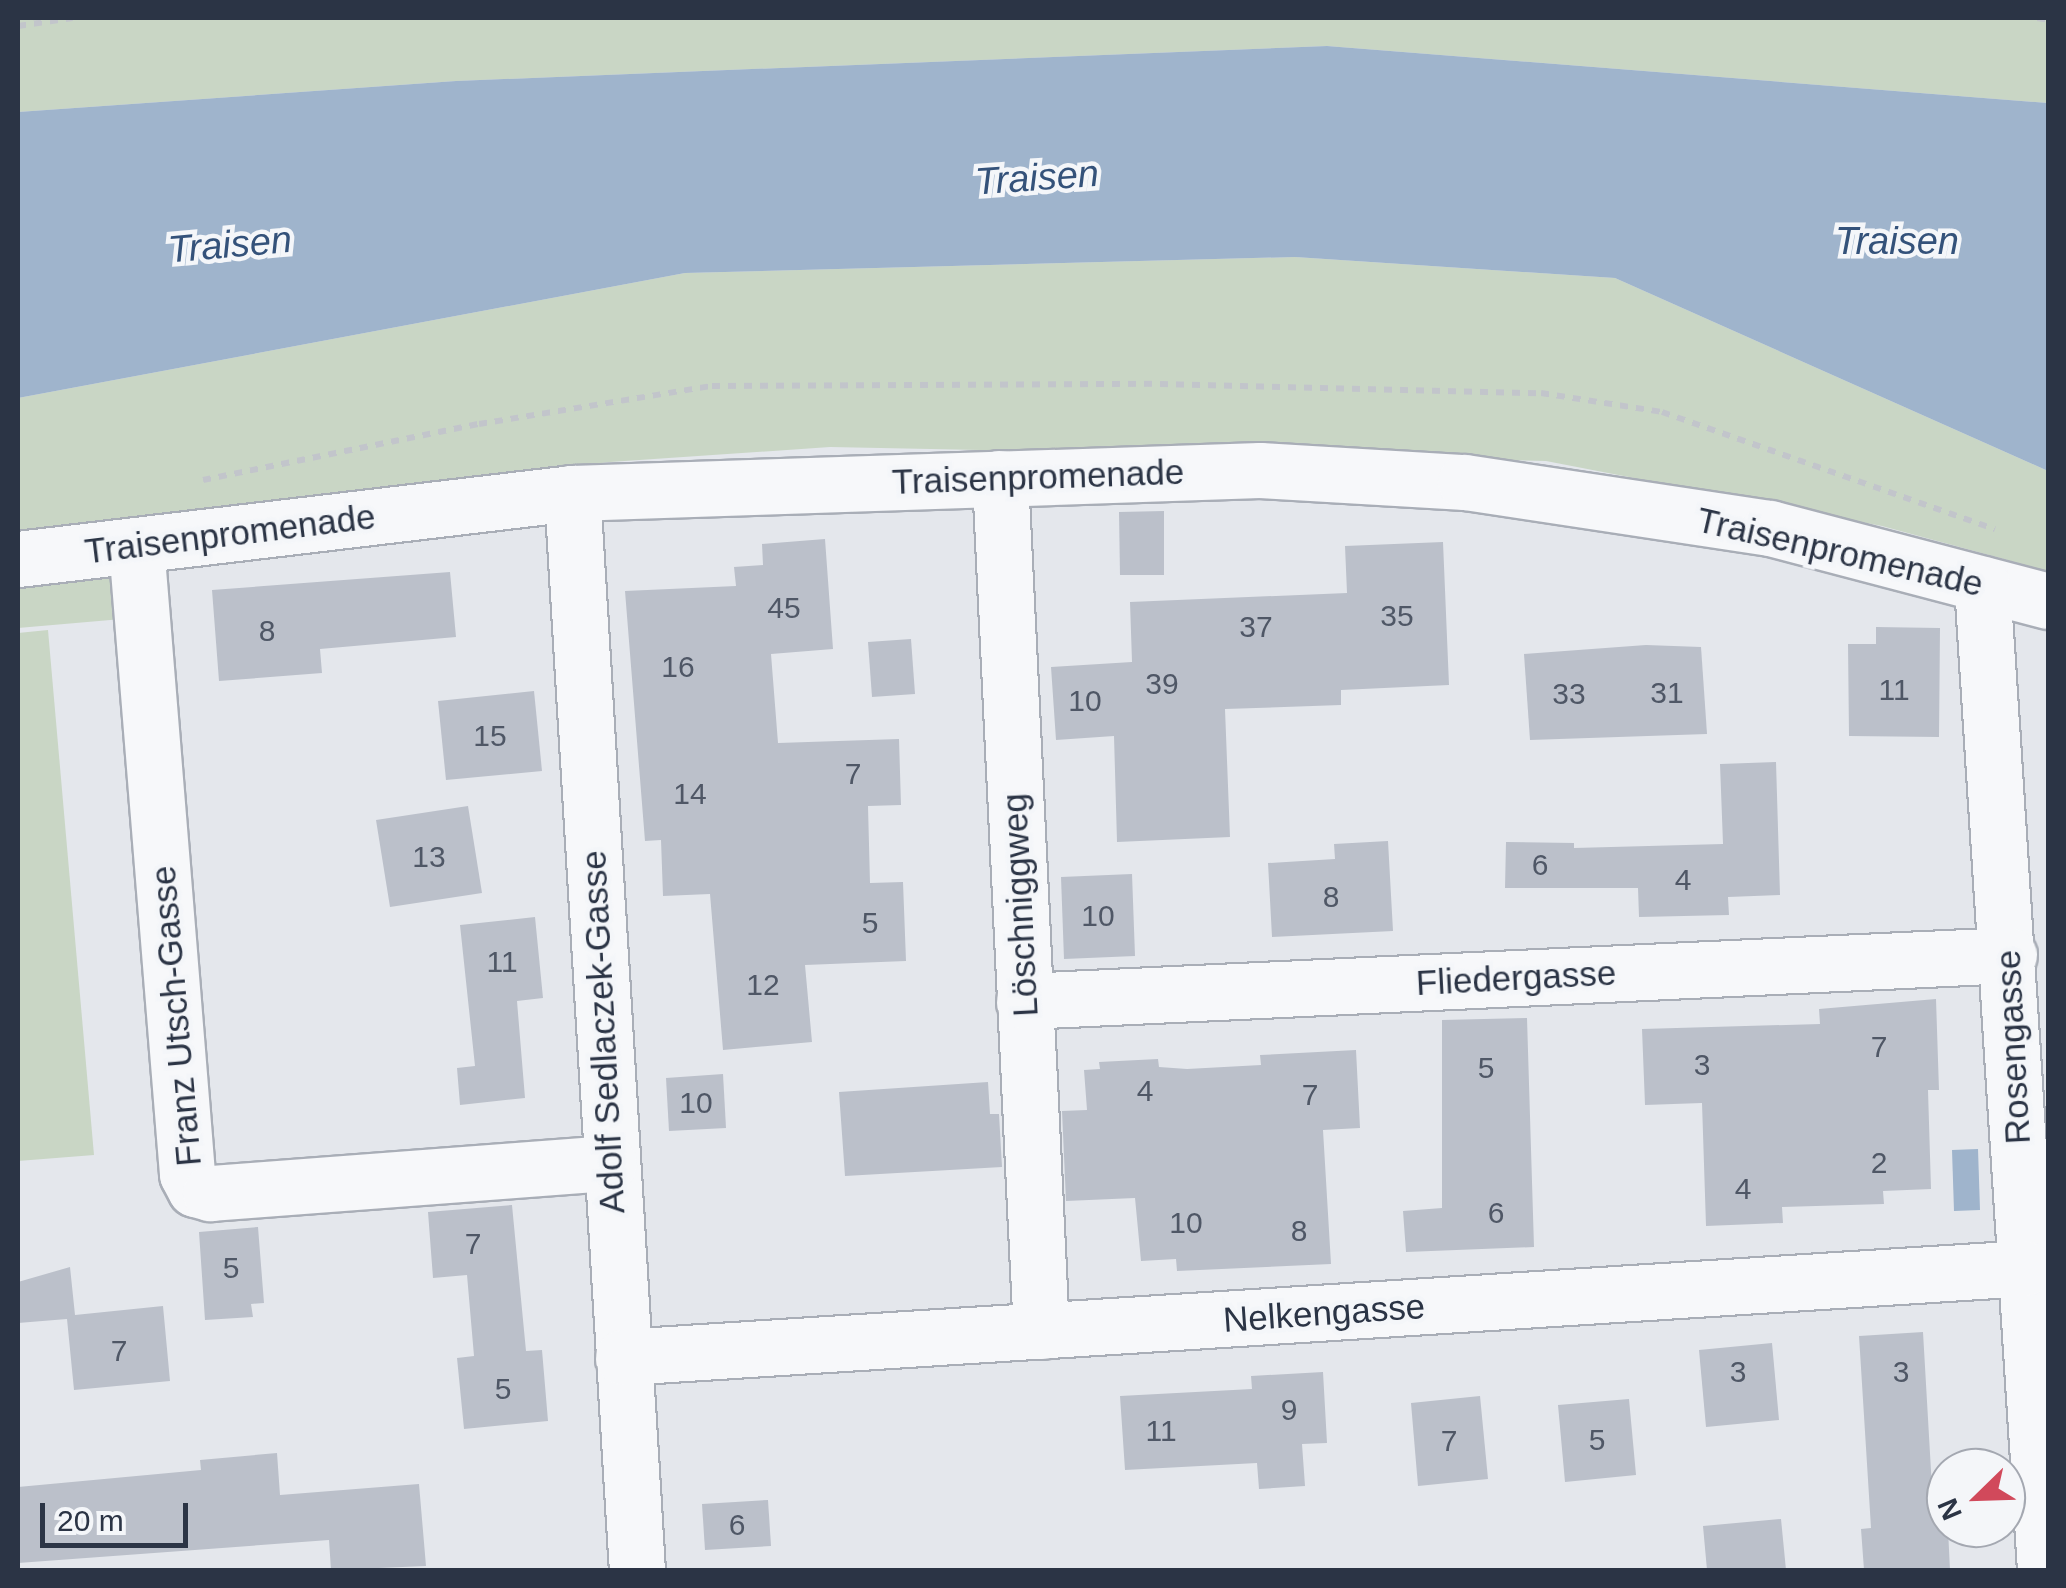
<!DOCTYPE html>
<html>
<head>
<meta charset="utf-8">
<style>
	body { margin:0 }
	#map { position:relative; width:2066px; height:1588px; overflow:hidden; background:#e4e7ec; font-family:Arial,sans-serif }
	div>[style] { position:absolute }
	.green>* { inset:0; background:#c9d6c5 }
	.water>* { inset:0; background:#9fb4cc }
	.building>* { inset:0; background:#bbc0ca }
	.path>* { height:6px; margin-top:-3px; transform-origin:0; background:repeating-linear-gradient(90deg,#c2c5cb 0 8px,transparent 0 16px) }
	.roads { filter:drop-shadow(2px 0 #a9aeb7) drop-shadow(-2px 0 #a9aeb7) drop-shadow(0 2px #a9aeb7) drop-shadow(0 -2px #a9aeb7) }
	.minor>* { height:55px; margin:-27.5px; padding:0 27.5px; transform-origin:27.5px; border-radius:27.5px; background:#f7f8fa }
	span { translate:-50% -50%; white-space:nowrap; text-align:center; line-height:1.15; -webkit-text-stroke:9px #f4f6f9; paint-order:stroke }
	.number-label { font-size:30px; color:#4f5766 }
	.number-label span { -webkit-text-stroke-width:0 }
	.street-label { font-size:35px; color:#2b3445 }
	.water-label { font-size:38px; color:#34527a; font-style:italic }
	.frame { position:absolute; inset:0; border:20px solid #2b3445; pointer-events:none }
	.north { position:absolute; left:1926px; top:1448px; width:100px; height:100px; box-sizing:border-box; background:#f4f6f9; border:2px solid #a4a8b1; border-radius:50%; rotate:247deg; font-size:28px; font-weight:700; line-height:40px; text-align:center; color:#2b3445 }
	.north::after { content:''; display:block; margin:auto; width:35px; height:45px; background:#d1495b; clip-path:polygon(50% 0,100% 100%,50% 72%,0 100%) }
	.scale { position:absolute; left:40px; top:1503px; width:148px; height:45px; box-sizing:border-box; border:5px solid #2b3445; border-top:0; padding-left:12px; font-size:30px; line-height:35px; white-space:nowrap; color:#2b3445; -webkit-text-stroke:8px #f4f6f9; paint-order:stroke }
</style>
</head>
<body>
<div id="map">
	<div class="green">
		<div style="clip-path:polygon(18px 18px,2048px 18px,2048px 103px,1327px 46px,456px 81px,18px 112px)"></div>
		<div style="clip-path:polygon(1295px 257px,1615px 278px,2048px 471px,2048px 571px,1882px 526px,1546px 461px,830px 447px,610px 462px,187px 511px,57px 547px,18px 550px,18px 398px,685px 273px)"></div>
		<div style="clip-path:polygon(119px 557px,122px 619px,18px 628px,18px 568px)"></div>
		<div style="clip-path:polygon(48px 630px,94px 1155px,18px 1161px,18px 633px)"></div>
	</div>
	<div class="water">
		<div style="clip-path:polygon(1327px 46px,2048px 103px,2048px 471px,1615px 278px,1295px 257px,685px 273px,18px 398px,18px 112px,456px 81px)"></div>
		<div style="clip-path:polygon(1978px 1149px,1980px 1210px,1954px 1211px,1952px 1150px)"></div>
	</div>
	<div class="building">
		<div style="clip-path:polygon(1164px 511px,1164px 575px,1120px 575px,1119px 512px)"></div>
		<div style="clip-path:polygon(825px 539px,833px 649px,771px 654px,778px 743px,899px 739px,901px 805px,868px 806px,870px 883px,903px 882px,906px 961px,805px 965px,812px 1042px,723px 1050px,710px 894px,663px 896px,661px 840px,645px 841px,625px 591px,736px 586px,734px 567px,763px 565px,762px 544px)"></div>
		<div style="clip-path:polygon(1443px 542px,1449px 685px,1341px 690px,1341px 705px,1225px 709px,1230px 837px,1117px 842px,1114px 736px,1056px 740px,1051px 667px,1132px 662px,1130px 602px,1347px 593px,1345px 546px)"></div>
		<div style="clip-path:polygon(450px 572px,456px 637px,320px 649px,322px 673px,219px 681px,212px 590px)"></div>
		<div style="clip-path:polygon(1876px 627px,1940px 628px,1939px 737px,1849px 736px,1848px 644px,1876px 644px)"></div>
		<div style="clip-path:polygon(911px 639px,915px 694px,872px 697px,868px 642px)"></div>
		<div style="clip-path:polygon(1646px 645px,1701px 647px,1707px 734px,1530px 740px,1524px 654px)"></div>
		<div style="clip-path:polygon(534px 691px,542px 771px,446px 780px,438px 701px)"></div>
		<div style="clip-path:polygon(1776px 762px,1780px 895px,1728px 897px,1729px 915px,1639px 917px,1638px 888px,1505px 888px,1506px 842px,1574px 843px,1574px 848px,1723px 844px,1720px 764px)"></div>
		<div style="clip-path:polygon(468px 806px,482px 893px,390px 907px,376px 820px)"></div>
		<div style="clip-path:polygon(1388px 841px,1393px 931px,1272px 937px,1268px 863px,1335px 859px,1334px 844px)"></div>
		<div style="clip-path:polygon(1132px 874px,1135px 956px,1064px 959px,1061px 877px)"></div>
		<div style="clip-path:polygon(535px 917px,543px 998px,517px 1001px,525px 1098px,460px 1105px,457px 1068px,475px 1066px,460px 925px)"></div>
		<div style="clip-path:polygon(1936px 999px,1939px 1090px,1928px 1090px,1931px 1189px,1883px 1191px,1884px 1204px,1782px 1207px,1783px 1223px,1706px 1226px,1702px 1103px,1645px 1105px,1642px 1029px,1820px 1024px,1819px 1009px)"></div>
		<div style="clip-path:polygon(1527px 1018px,1534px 1247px,1406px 1252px,1403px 1211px,1442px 1208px,1442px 1020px)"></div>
		<div style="clip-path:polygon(1356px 1050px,1360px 1128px,1323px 1130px,1331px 1264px,1177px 1271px,1176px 1259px,1141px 1261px,1135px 1198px,1066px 1201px,1062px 1111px,1087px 1110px,1084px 1070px,1100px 1069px,1099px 1062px,1158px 1059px,1159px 1067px,1187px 1069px,1261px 1065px,1260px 1055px)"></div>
		<div style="clip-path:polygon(723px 1074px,726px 1128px,669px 1131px,666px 1078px)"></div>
		<div style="clip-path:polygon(988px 1082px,990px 1114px,999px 1114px,1002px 1167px,845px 1176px,839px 1092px)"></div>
		<div style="clip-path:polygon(512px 1205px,526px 1351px,542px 1350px,548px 1421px,464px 1429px,457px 1358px,474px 1356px,467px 1275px,433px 1278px,428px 1212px)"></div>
		<div style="clip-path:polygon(258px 1227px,264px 1303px,251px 1304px,253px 1317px,205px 1320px,199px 1232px)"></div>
		<div style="clip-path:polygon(70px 1267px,75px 1315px,163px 1306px,170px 1381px,74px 1390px,67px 1319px,18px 1323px,18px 1282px)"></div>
		<div style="clip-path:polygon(1923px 1332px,1932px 1488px,1946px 1488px,1950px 1570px,1864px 1570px,1861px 1529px,1871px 1528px,1859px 1336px)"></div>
		<div style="clip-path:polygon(1772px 1343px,1779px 1420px,1706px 1427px,1699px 1350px)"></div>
		<div style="clip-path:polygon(1323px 1372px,1327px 1443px,1302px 1444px,1305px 1486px,1259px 1489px,1257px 1463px,1125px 1470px,1120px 1396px,1252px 1389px,1251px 1376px)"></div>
		<div style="clip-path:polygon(1480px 1396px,1488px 1479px,1418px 1486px,1411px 1403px)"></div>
		<div style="clip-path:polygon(1629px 1399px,1636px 1475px,1565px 1482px,1558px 1405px)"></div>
		<div style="clip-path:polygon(277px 1453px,280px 1495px,419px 1484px,426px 1566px,331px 1570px,329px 1540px,18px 1563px,18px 1487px,201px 1470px,200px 1460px)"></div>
		<div style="clip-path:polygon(768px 1500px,771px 1546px,705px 1550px,702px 1504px)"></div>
		<div style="clip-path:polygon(1781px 1519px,1786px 1570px,1707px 1570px,1703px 1526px)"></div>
	</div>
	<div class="path">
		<div style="left:2037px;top:18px;width:11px;rotate:10deg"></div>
		<div style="left:18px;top:26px;width:55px;rotate:-8.4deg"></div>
		<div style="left:203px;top:480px;width:282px;rotate:-11.5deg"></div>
		<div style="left:479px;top:424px;width:236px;rotate:-9.3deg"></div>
		<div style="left:712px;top:386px;width:448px;rotate:-0.3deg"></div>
		<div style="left:1160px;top:384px;width:381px;rotate:1.4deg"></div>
		<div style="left:1541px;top:393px;width:122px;rotate:8.9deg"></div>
		<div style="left:1662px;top:412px;width:353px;rotate:19.4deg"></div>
	</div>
	<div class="roads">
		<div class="minor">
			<div style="left:1000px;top:478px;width:854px;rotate:87.25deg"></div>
			<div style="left:572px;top:493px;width:1079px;rotate:86.55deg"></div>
			<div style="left:136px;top:545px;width:631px;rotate:85.36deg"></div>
			<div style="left:187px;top:1174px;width:17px;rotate:62deg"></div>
			<div style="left:195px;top:1189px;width:16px;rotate:15deg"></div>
			<div style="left:210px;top:1193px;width:400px;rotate:-4.3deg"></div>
			<div style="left:18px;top:559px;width:558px;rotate:-6.79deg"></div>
			<div style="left:572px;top:493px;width:688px;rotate:-1.91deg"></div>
			<div style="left:1260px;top:470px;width:205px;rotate:3.4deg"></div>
			<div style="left:1465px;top:482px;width:308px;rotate:8.6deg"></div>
			<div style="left:1770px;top:528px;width:287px;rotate:14.7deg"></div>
			<div style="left:1982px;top:584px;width:988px;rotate:86.34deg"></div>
			<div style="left:1024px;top:1001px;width:986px;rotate:-2.67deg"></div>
			<div style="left:623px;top:1357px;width:1404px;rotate:-3.63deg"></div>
		</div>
	</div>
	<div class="number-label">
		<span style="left:784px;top:608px">45</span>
		<span style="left:1397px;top:616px">35</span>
		<span style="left:1256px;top:627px">37</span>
		<span style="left:267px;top:631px">8</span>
		<span style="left:678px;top:667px">16</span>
		<span style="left:1162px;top:684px">39</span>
		<span style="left:1894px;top:690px">11</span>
		<span style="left:1667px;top:693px">31</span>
		<span style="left:1569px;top:694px">33</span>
		<span style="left:1085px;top:701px">10</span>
		<span style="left:490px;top:736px">15</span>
		<span style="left:853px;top:774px">7</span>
		<span style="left:690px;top:794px">14</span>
		<span style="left:429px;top:857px">13</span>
		<span style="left:1540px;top:865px">6</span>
		<span style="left:1683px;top:880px">4</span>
		<span style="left:1331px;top:897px">8</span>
		<span style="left:1098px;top:916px">10</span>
		<span style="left:870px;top:923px">5</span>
		<span style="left:502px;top:962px">11</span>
		<span style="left:763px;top:985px">12</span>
		<span style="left:1879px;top:1047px">7</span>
		<span style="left:1702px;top:1065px">3</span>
		<span style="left:1486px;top:1068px">5</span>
		<span style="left:1145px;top:1091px">4</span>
		<span style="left:1310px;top:1095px">7</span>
		<span style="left:696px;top:1103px">10</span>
		<span style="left:1879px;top:1163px">2</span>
		<span style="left:1743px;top:1189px">4</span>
		<span style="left:1496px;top:1213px">6</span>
		<span style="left:1186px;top:1223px">10</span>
		<span style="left:1299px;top:1231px">8</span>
		<span style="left:473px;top:1244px">7</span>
		<span style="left:231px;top:1268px">5</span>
		<span style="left:119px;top:1351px">7</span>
		<span style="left:1738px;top:1372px">3</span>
		<span style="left:1901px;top:1372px">3</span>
		<span style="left:503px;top:1389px">5</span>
		<span style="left:1289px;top:1410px">9</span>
		<span style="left:1161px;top:1431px">11</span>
		<span style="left:1597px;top:1440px">5</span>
		<span style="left:1449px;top:1441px">7</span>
		<span style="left:737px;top:1525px">6</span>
	</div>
	<div class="street-label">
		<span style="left:1038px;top:477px;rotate:-2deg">Traisenpromenade</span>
		<span style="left:230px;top:534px;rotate:-7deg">Traisenpromenade</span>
		<span style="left:1840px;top:552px;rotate:13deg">Traisenpromenade</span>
		<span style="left:1020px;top:905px;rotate:-93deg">Löschniggweg</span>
		<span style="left:1516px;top:978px;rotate:-3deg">Fliedergasse</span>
		<span style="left:176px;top:1016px;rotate:-95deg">Franz Utsch-Gasse</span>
		<span style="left:603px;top:1032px;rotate:-93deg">Adolf Sedlaczek-Gasse</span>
		<span style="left:2013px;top:1047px;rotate:-93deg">Rosengasse</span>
		<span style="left:1324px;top:1313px;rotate:-4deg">Nelkengasse</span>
	</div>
	<div class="water-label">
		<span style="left:1037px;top:178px;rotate:-4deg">Traisen</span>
		<span style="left:1897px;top:242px">Traisen</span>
		<span style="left:230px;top:245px;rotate:-5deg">Traisen</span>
	</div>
	<div class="frame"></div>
	<div class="north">N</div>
	<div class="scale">20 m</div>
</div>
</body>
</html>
